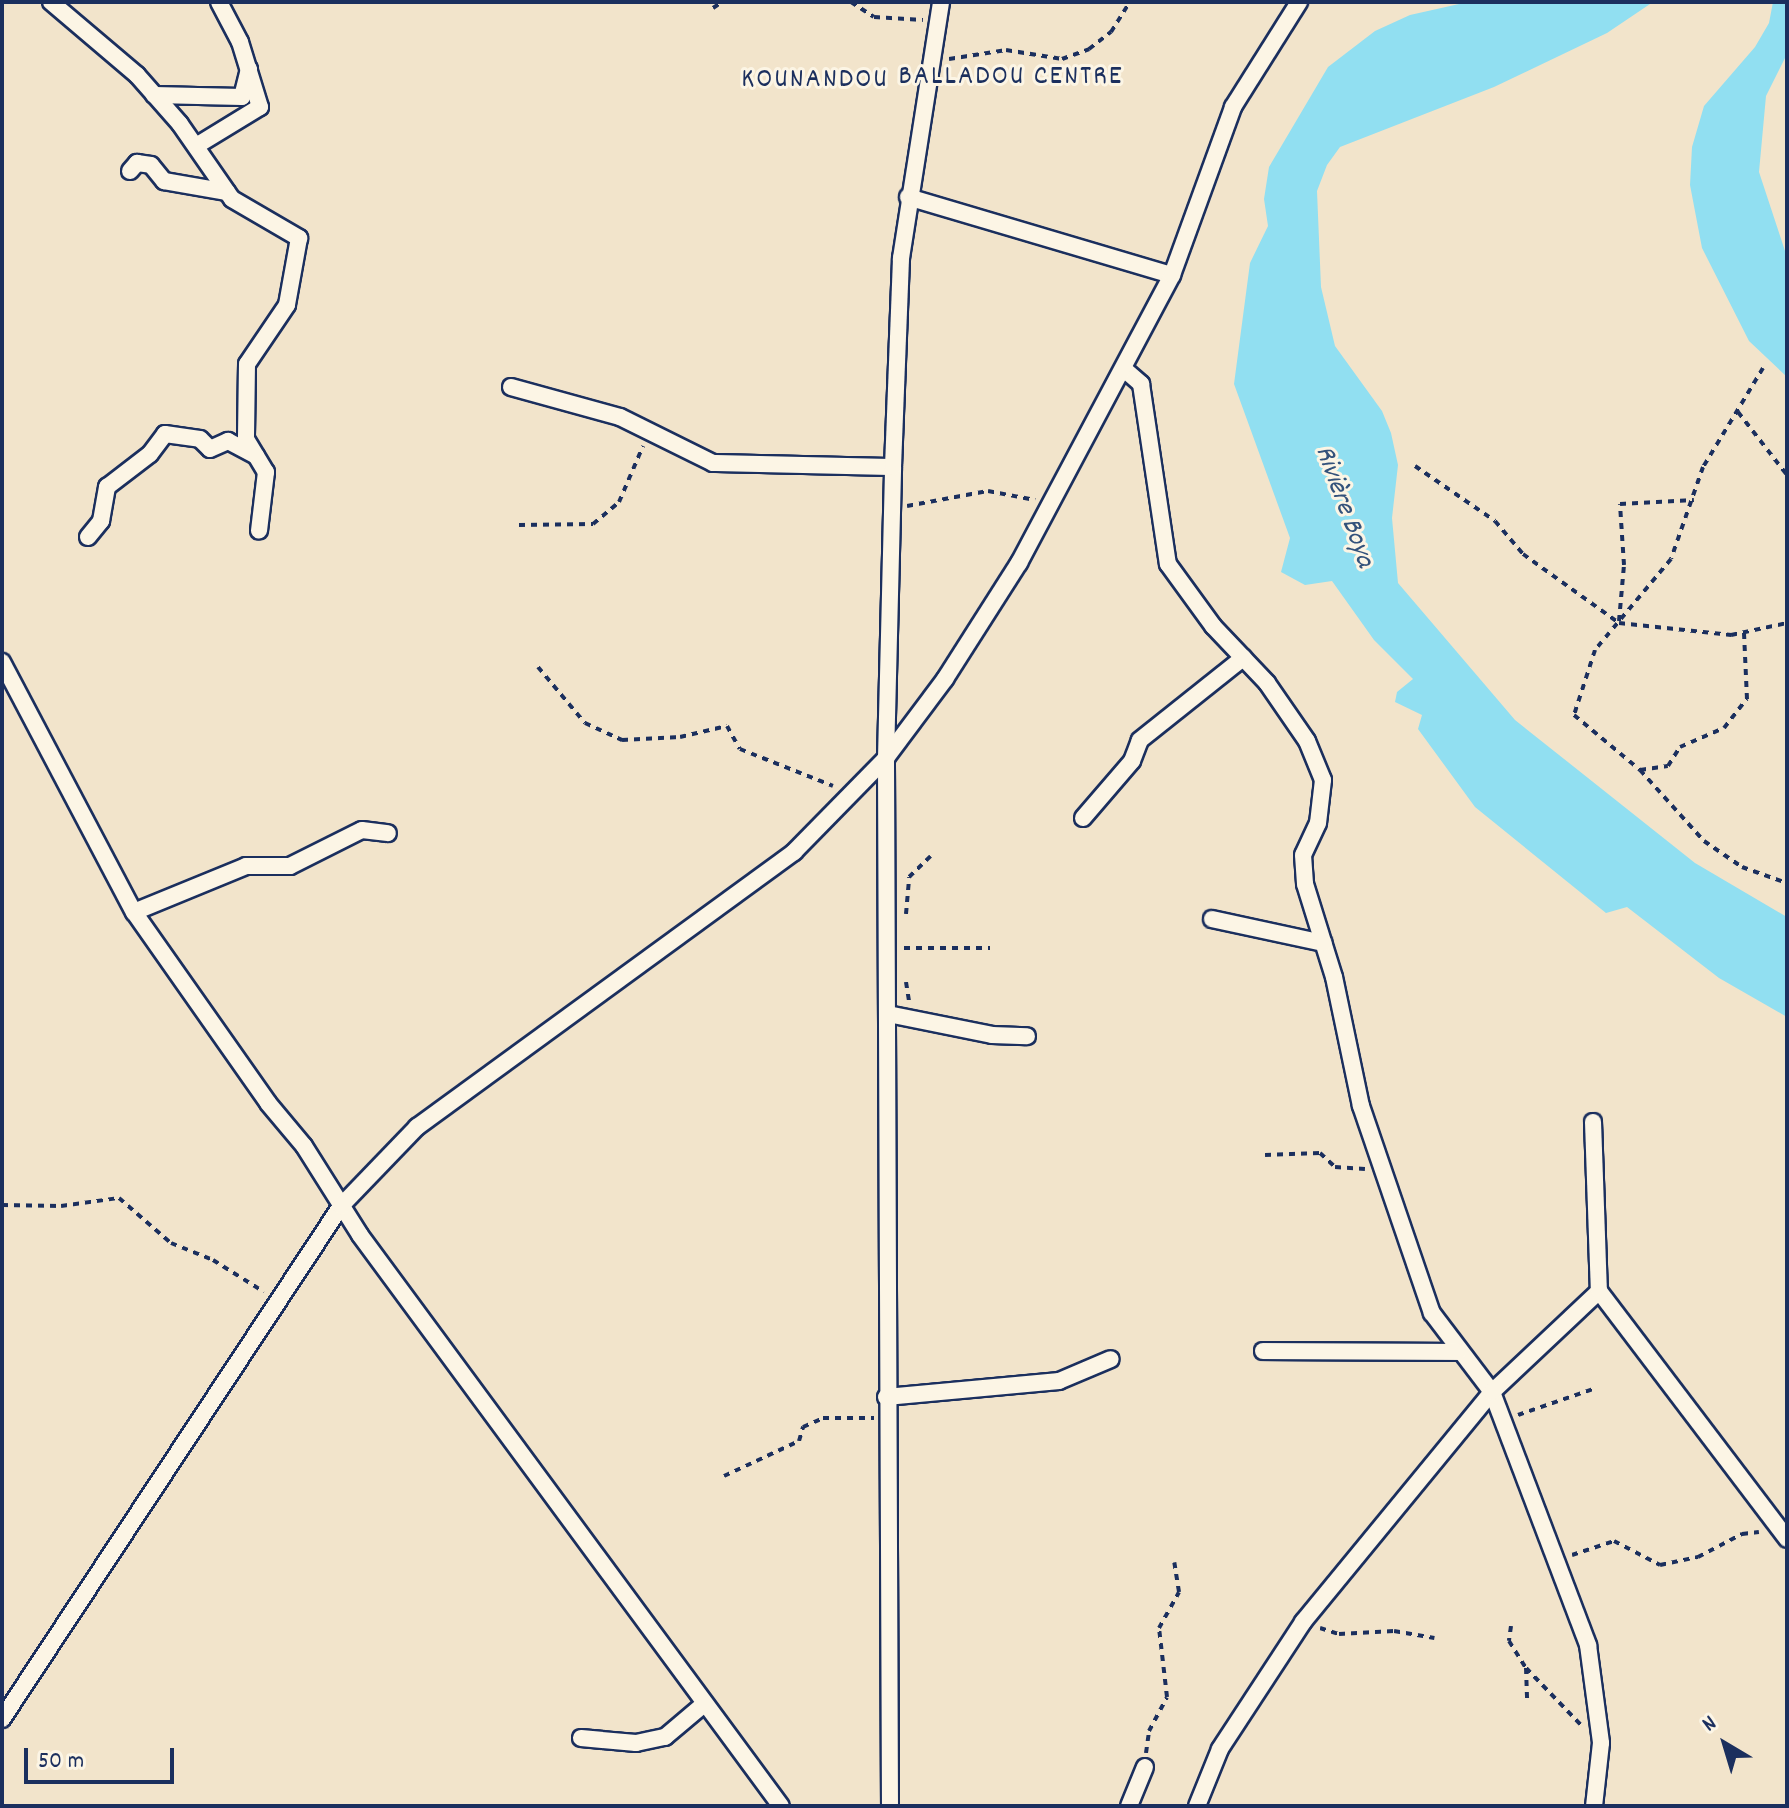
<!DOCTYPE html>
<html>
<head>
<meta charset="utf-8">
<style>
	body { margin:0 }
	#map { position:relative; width:1789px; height:1808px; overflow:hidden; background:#f2e4cb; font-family:Dekko,sans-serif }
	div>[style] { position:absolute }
	.water>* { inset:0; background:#91dff1 }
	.path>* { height:4px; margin-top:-2px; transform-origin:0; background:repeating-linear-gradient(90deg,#1b2f5e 0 6px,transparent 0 12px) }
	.roads { filter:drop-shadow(2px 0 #1b2f5e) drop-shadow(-2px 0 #1b2f5e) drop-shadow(0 2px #1b2f5e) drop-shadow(0 -2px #1b2f5e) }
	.street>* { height:16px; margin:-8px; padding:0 8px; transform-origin:8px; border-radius:8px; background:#fcf5e5 }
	span { translate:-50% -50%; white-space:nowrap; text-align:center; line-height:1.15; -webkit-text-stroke:6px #fcf5e5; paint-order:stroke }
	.neighbourhood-label { font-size:28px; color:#1b2f5e; letter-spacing:2px }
	.water-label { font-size:28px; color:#33527b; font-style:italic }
	.frame { position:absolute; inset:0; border:4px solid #1b2f5e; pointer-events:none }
	.north { position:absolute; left:1685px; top:1704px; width:80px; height:80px; -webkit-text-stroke:6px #fcf5e5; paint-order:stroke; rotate:322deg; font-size:22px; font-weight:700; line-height:32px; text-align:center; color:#1b2f5e }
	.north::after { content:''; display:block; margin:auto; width:28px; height:36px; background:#1b2f5e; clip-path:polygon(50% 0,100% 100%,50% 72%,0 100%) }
	.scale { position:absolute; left:24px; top:1748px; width:150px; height:36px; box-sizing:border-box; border:4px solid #1b2f5e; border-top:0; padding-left:10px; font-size:24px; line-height:28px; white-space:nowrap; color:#1b2f5e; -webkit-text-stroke:6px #fcf5e5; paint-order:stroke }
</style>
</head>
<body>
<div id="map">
	<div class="water">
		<div style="clip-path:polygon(1468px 2px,1653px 2px,1607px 33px,1494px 87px,1340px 147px,1327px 165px,1317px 191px,1321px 287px,1335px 346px,1382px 411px,1391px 433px,1398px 465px,1392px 518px,1398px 583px,1515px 720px,1695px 863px,1787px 917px,1787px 1017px,1719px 978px,1627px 907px,1606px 913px,1475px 807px,1418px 729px,1422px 715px,1395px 702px,1397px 692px,1413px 679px,1374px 640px,1332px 581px,1305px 585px,1281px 572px,1290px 538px,1234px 384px,1250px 263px,1268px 226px,1264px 199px,1269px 167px,1328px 67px,1375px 31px,1410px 15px)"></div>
		<div style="clip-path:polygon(1773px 2px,1787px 2px,1787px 54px,1766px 96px,1759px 172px,1787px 257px,1787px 377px,1749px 341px,1702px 248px,1690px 185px,1692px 147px,1704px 106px,1755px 47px,1769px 23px)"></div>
	</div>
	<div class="path">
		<div style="left:851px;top:2px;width:27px;rotate:33deg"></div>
		<div style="left:874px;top:17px;width:49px;rotate:3.5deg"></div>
		<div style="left:713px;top:8px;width:11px;rotate:-34deg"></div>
		<div style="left:949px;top:59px;width:58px;rotate:-9deg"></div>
		<div style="left:1006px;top:50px;width:57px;rotate:9.1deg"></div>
		<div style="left:1062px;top:59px;width:29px;rotate:-20deg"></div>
		<div style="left:1089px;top:49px;width:28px;rotate:-38deg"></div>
		<div style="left:1111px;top:32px;width:36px;rotate:-58deg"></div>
		<div style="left:1763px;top:368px;width:116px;rotate:121.2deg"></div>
		<div style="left:1703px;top:467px;width:97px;rotate:109.2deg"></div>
		<div style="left:1671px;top:559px;width:119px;rotate:129.9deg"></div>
		<div style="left:1595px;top:650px;width:68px;rotate:107.9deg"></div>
		<div style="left:1574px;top:715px;width:86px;rotate:39.8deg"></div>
		<div style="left:1640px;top:770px;width:96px;rotate:48deg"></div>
		<div style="left:1704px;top:841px;width:46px;rotate:34.4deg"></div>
		<div style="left:1742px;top:867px;width:48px;rotate:19.6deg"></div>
		<div style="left:1738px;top:412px;width:80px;rotate:52.1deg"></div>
		<div style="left:1415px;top:466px;width:97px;rotate:34.5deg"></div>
		<div style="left:1495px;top:521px;width:43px;rotate:49.7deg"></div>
		<div style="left:1523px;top:554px;width:118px;rotate:35.7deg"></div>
		<div style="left:1619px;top:623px;width:113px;rotate:6.1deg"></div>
		<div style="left:1731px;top:635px;width:57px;rotate:-12.1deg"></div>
		<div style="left:907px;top:506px;width:82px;rotate:-10.5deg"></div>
		<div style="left:988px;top:491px;width:48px;rotate:10.8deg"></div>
		<div style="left:519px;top:525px;width:74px;rotate:-0.8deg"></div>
		<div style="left:593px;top:524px;width:34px;rotate:-40deg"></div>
		<div style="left:619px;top:502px;width:61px;rotate:-66.8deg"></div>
		<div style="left:1619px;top:621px;width:56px;rotate:-84.9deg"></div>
		<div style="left:1624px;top:565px;width:61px;rotate:-93.8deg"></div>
		<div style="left:1620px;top:504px;width:74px;rotate:-3.1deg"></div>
		<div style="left:538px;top:667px;width:73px;rotate:50deg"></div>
		<div style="left:585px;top:723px;width:41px;rotate:24.7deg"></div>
		<div style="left:622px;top:740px;width:58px;rotate:-3deg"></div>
		<div style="left:680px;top:737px;width:48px;rotate:-13.2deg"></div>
		<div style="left:727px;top:726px;width:26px;rotate:61deg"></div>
		<div style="left:740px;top:749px;width:100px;rotate:21.7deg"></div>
		<div style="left:1640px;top:770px;width:28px;rotate:-8deg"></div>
		<div style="left:1668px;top:766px;width:22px;rotate:-58deg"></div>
		<div style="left:1680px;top:747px;width:48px;rotate:-23.4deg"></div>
		<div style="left:1724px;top:728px;width:37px;rotate:-52deg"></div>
		<div style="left:1747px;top:699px;width:67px;rotate:-92.6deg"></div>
		<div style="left:906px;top:914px;width:37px;rotate:-85deg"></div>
		<div style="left:909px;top:877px;width:30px;rotate:-44deg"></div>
		<div style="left:904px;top:948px;width:86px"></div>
		<div style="left:906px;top:982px;width:19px;rotate:81deg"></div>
		<div style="left:1265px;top:1155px;width:55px;rotate:-2.1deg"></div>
		<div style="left:1320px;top:1153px;width:21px;rotate:43deg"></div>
		<div style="left:1335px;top:1167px;width:30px;rotate:4deg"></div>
		<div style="left:2px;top:1205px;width:59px;rotate:1deg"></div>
		<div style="left:61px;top:1206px;width:59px;rotate:-7.9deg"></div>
		<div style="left:119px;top:1198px;width:69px;rotate:40.9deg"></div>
		<div style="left:171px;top:1243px;width:45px;rotate:22deg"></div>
		<div style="left:213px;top:1260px;width:60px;rotate:32.1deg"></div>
		<div style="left:1518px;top:1415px;width:83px;rotate:-19.1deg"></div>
		<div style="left:724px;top:1476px;width:83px;rotate:-25deg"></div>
		<div style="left:799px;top:1441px;width:15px;rotate:-74deg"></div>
		<div style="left:803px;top:1427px;width:22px;rotate:-24deg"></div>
		<div style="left:823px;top:1418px;width:51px"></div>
		<div style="left:1572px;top:1555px;width:44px;rotate:-18.4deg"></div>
		<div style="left:1614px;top:1541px;width:52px;rotate:27.6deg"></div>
		<div style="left:1660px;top:1565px;width:39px;rotate:-12deg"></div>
		<div style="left:1698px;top:1557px;width:50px;rotate:-27.6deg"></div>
		<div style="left:1742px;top:1534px;width:17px;rotate:-7deg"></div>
		<div style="left:1511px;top:1626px;width:15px;rotate:98deg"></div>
		<div style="left:1509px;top:1641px;width:32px;rotate:58deg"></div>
		<div style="left:1526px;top:1668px;width:79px;rotate:46deg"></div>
		<div style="left:1320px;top:1628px;width:20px;rotate:18deg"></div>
		<div style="left:1339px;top:1634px;width:55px;rotate:-3.1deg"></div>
		<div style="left:1394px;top:1631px;width:41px;rotate:9.9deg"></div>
		<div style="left:1526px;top:1668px;width:36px;rotate:88deg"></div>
		<div style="left:1146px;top:1753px;width:22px;rotate:-82deg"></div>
		<div style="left:1149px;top:1731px;width:38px;rotate:-62deg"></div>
		<div style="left:1167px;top:1697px;width:69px;rotate:-96.6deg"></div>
		<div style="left:1159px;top:1628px;width:41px;rotate:-60.9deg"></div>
		<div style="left:1179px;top:1592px;width:30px;rotate:-99deg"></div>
	</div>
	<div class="roads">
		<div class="street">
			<div style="left:51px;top:2px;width:113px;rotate:40.3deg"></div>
			<div style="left:137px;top:75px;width:65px;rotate:48.7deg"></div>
			<div style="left:180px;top:124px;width:91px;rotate:55.3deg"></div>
			<div style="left:232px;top:199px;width:78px;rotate:30.2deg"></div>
			<div style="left:299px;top:238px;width:68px;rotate:100.2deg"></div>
			<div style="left:287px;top:305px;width:71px;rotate:124.1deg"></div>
			<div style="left:247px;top:364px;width:75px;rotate:90.8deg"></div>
			<div style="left:246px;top:439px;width:39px;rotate:59deg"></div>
			<div style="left:266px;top:472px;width:59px;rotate:96.8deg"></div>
			<div style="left:154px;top:95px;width:88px;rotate:1.3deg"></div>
			<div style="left:242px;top:97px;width:29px;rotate:-76deg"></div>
			<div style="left:196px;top:146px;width:75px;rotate:-31.4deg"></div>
			<div style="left:260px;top:107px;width:68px;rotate:-107.1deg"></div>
			<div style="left:240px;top:42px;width:45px;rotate:-117.7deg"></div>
			<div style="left:130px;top:171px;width:11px;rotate:-49deg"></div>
			<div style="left:137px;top:163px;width:14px;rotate:8deg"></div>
			<div style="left:151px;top:165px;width:21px;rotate:51deg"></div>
			<div style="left:164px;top:181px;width:64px;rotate:9.9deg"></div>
			<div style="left:908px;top:197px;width:275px;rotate:16.5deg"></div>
			<div style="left:1124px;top:369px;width:23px;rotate:41deg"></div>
			<div style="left:1141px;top:384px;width:182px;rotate:81.5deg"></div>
			<div style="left:1168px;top:564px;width:77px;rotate:54deg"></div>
			<div style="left:1213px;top:626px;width:79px;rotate:46.5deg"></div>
			<div style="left:1267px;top:683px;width:70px;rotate:55.4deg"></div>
			<div style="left:1307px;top:741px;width:42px;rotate:67.7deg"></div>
			<div style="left:1323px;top:780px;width:43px;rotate:96.6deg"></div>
			<div style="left:1318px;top:823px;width:35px;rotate:115deg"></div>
			<div style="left:1303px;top:855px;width:29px;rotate:86deg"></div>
			<div style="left:1305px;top:884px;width:97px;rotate:72.7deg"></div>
			<div style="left:1334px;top:977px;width:132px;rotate:78.2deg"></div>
			<div style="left:1361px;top:1106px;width:219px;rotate:71.1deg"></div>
			<div style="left:1432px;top:1313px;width:99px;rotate:52.8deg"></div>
			<div style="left:1492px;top:1392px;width:271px;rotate:69.2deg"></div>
			<div style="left:1588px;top:1645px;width:99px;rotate:82.4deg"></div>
			<div style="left:1601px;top:1743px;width:63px;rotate:96.3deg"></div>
			<div style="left:511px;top:387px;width:113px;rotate:15.4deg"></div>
			<div style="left:620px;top:417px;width:104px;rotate:26.3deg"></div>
			<div style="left:713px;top:463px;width:180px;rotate:1.3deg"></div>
			<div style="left:88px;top:537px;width:21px;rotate:-51deg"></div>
			<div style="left:101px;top:521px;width:35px;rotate:-80deg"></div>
			<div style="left:107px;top:487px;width:54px;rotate:-37.5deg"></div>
			<div style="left:150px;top:454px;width:25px;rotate:-53deg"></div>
			<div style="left:165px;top:434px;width:35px;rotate:8deg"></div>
			<div style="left:200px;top:439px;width:14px;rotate:45deg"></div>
			<div style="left:210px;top:449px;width:20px;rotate:-24deg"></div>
			<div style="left:228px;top:441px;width:32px;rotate:28deg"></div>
			<div style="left:2px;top:662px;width:283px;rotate:62.2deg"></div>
			<div style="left:134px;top:912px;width:233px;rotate:54.9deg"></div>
			<div style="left:268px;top:1103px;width:56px;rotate:50.1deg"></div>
			<div style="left:304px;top:1146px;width:105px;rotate:57.8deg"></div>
			<div style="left:360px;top:1235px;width:709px;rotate:53.6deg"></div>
			<div style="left:1083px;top:818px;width:75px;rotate:-49.3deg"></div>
			<div style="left:1132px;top:761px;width:22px;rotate:-69deg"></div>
			<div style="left:1140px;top:740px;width:132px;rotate:-38.5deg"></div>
			<div style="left:134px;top:912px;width:121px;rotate:-22.3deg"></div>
			<div style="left:246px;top:866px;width:44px"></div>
			<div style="left:290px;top:866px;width:80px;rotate:-26.6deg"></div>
			<div style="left:362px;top:830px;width:26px;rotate:7deg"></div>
			<div style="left:1212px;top:919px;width:114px;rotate:12.2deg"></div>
			<div style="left:888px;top:1014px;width:106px;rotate:11.4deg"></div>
			<div style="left:992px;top:1035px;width:35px;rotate:2deg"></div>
			<div style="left:1593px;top:1122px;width:169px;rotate:88deg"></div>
			<div style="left:1263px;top:1351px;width:195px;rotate:0.3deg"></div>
			<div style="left:886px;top:1397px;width:174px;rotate:-5.3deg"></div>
			<div style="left:1059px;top:1381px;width:56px;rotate:-22.9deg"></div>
			<div style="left:2px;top:1719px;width:615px;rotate:-56.54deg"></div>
			<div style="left:341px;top:1206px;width:110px;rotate:-46.1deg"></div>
			<div style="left:417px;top:1127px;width:467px;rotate:-36.1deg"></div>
			<div style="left:794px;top:852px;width:132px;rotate:-45.6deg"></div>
			<div style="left:886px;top:758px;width:99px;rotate:-53.2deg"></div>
			<div style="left:945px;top:679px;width:138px;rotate:-57.5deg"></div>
			<div style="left:1019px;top:563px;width:326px;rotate:-62deg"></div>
			<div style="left:1172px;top:275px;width:179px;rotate:-70deg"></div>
			<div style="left:1233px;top:107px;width:124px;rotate:-57.8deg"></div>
			<div style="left:581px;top:1738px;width:55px;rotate:5.2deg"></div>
			<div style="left:636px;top:1743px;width:30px;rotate:-12deg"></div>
			<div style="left:665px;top:1737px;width:51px;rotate:-40.2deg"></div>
			<div style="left:890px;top:1806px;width:1048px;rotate:-90.22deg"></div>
			<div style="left:886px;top:758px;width:291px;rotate:-88.6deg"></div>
			<div style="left:893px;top:467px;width:209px;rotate:-87.8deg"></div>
			<div style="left:901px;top:258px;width:259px;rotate:-81.1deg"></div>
			<div style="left:1129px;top:1806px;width:42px;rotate:-67.7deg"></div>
			<div style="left:1197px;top:1806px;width:61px;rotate:-68deg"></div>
			<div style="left:1220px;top:1749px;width:152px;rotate:-56.8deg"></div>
			<div style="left:1303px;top:1622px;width:298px;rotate:-50.6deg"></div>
			<div style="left:1492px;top:1392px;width:147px;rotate:-43.3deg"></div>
			<div style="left:1599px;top:1291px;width:311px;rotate:52.8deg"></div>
		</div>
	</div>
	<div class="neighbourhood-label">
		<span style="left:1011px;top:78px">BALLADOU CENTRE</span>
		<span style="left:815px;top:81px">KOUNANDOU</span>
	</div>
	<div class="water-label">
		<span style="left:1343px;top:507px;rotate:70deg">Rivière Boya</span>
	</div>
	<div class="frame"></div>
	<div class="north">N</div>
	<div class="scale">50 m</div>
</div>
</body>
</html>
